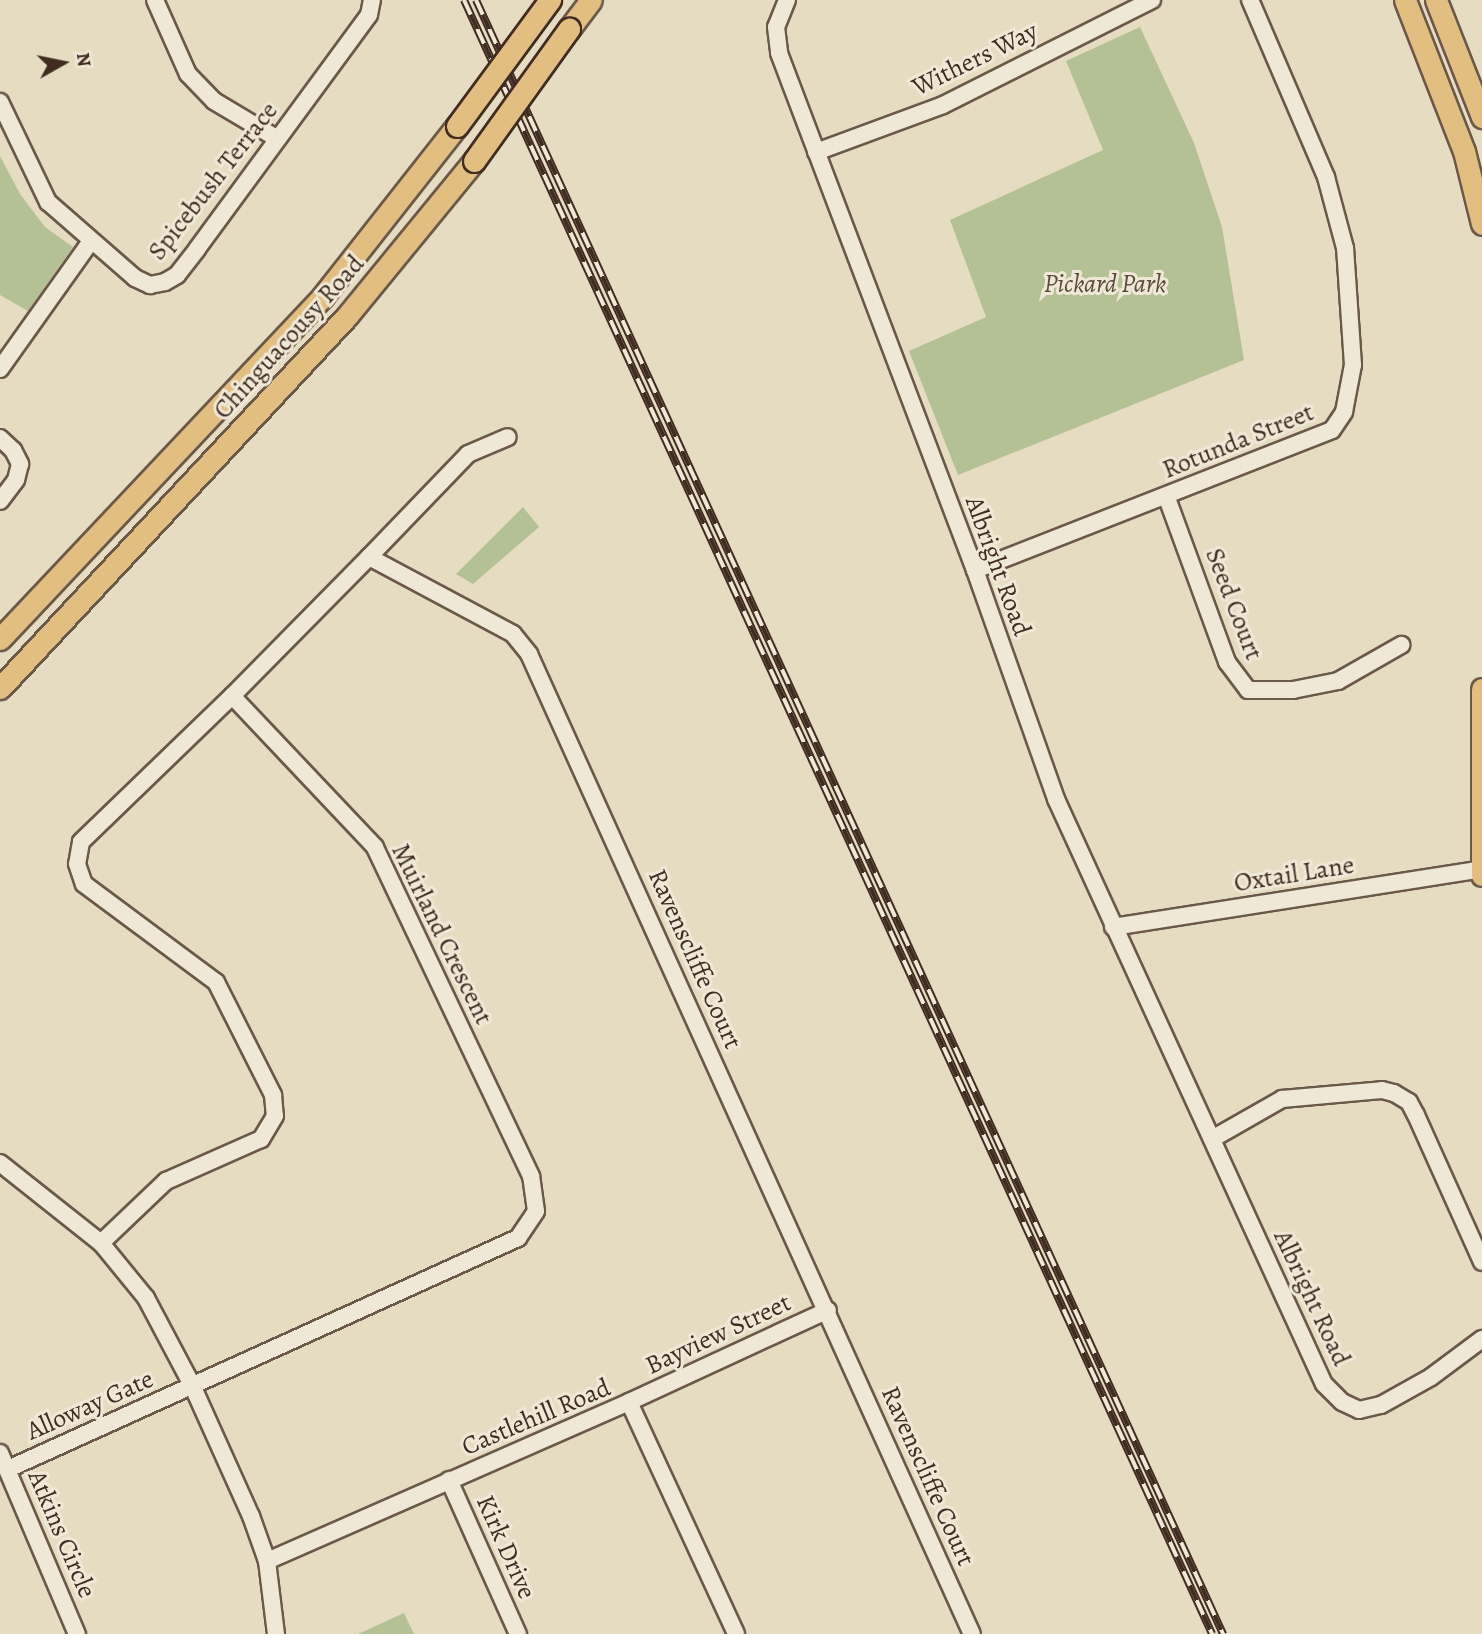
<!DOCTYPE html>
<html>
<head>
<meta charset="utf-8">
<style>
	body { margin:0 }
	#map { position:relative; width:1482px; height:1634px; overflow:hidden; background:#e6dcc2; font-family:Alegreya,serif }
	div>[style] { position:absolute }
	.green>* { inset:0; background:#b3c195 }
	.roads { filter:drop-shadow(2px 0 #6a5849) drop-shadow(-2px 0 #6a5849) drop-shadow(0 2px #6a5849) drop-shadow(0 -2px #6a5849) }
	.minor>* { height:16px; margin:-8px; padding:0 8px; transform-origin:8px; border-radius:8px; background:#efe8d7 }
	.major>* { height:21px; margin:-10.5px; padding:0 10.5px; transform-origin:10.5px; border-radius:10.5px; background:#e3be81 }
	.rail>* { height:8px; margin-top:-4px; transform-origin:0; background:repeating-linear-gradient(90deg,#efe8d7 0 16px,#402c21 0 32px); box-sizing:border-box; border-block:2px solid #402c21 }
	.bridges { filter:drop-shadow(2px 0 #402c21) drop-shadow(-2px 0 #402c21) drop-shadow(0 2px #402c21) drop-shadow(0 -2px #402c21) }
	.major-bridge>* { height:21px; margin:-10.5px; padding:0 10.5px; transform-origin:10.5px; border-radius:10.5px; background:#e3be81 }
	span { translate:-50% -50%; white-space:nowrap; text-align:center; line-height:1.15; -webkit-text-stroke:6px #efe8d7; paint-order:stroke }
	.street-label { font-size:26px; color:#402c21 }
	.park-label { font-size:26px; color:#574a38; font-style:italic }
	.north { position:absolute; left:28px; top:28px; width:70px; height:70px; -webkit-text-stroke:5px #efe8d7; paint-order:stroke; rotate:81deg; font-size:19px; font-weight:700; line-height:28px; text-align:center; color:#402c21 }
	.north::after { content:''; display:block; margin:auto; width:24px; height:32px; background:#402c21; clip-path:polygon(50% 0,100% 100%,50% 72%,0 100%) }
</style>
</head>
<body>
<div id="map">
	<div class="green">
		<div style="clip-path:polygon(1140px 27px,1194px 143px,1222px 227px,1244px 360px,958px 475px,909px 351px,986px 317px,950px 220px,1103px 150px,1066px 61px)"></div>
		<div style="clip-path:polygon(0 156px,20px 194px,45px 227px,73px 247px,28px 311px,0 295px)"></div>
		<div style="clip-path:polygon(523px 507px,539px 527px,473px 584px,456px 574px)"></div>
		<div style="clip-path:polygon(404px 1613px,414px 1634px,358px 1634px)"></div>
	</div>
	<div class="roads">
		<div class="minor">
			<div style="left:155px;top:0;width:81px;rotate:66deg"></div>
			<div style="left:188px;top:74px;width:37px;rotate:46deg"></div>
			<div style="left:214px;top:101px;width:74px;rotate:30.7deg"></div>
			<div style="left:787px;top:0;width:29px;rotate:112deg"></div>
			<div style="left:776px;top:27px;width:26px;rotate:83deg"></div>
			<div style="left:779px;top:53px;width:553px;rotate:69.24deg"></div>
			<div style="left:975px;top:570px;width:243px;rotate:70.5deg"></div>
			<div style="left:1056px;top:799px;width:643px;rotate:65.39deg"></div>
			<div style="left:1324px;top:1384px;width:25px;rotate:45deg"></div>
			<div style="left:1342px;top:1402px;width:19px;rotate:25deg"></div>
			<div style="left:1359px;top:1410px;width:23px;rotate:-13deg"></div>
			<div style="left:1381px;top:1405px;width:57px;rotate:-29.2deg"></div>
			<div style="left:1431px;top:1377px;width:64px;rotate:-36.7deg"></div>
			<div style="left:0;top:102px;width:111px;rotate:64.4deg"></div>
			<div style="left:48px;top:202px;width:116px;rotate:41.1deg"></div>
			<div style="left:135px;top:278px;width:17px;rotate:25deg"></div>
			<div style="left:150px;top:285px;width:15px;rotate:-11deg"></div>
			<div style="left:165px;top:282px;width:14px;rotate:-30deg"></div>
			<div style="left:177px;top:275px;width:33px;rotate:-52deg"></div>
			<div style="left:197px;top:249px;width:290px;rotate:-53.7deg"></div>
			<div style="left:369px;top:15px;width:15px;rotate:-79deg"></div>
			<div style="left:816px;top:152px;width:135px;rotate:-20.3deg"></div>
			<div style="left:943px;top:105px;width:234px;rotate:-26.7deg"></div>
			<div style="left:0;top:369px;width:157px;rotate:-54.6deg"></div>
			<div style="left:0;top:438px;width:18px;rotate:43deg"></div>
			<div style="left:13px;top:450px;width:16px;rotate:63deg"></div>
			<div style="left:20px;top:464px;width:16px;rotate:104deg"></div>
			<div style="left:16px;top:480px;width:26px;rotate:127deg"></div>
			<div style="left:1167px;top:498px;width:175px;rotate:69.9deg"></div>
			<div style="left:1227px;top:662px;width:35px;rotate:53deg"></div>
			<div style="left:1248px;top:690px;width:45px"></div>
			<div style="left:1293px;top:690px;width:46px;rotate:-11.3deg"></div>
			<div style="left:1338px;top:681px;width:73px;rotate:-29.7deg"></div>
			<div style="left:369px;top:557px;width:143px;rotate:-46.1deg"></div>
			<div style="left:468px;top:454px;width:43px;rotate:-23deg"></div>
			<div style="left:975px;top:570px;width:383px;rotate:-21.4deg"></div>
			<div style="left:1332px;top:430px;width:22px;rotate:-56deg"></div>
			<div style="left:1344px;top:412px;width:48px;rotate:-79.2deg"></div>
			<div style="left:1353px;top:365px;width:117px;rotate:-93.9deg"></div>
			<div style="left:1345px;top:248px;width:73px;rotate:-105deg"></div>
			<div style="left:1326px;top:177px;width:193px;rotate:-113.2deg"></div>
			<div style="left:232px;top:696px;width:195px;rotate:-45.4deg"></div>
			<div style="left:369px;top:557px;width:163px;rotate:28.1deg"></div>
			<div style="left:513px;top:634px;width:26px;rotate:51deg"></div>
			<div style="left:529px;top:654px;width:1075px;rotate:65.68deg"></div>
			<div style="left:1113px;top:927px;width:374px;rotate:-8.9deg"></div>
			<div style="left:1212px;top:1139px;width:81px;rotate:-29.7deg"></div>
			<div style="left:1282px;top:1099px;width:100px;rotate:-5.1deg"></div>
			<div style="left:1382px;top:1090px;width:12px;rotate:14deg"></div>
			<div style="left:1394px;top:1093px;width:17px;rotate:31deg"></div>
			<div style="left:1409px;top:1102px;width:15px;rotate:62deg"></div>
			<div style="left:1416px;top:1115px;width:161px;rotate:65.8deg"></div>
			<div style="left:0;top:1163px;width:129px;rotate:38.4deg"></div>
			<div style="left:101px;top:1243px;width:71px;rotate:50.7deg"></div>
			<div style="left:146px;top:1298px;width:98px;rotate:62.1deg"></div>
			<div style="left:192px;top:1385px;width:144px;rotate:65.8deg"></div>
			<div style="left:251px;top:1516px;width:48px;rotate:70.4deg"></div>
			<div style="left:267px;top:1561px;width:74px;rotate:83deg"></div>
			<div style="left:629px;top:1402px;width:219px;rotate:-24.8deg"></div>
			<div style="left:0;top:1453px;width:197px;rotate:67deg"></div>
			<div style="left:8px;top:1469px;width:560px;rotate:-24.37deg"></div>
			<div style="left:518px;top:1238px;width:32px;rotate:-56deg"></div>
			<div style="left:536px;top:1211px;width:35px;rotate:-98deg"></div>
			<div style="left:531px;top:1176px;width:364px;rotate:-115.4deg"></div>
			<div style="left:375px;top:847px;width:208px;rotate:-133.4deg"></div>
			<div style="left:232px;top:696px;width:210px;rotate:136deg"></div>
			<div style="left:81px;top:842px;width:22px;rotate:100deg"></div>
			<div style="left:77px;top:864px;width:21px;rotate:71deg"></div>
			<div style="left:84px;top:884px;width:164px;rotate:36.6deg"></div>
			<div style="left:216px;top:982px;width:127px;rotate:63.2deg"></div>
			<div style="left:273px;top:1095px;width:21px;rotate:85deg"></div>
			<div style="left:275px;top:1116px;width:27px;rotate:121deg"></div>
			<div style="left:261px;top:1139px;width:104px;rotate:156.1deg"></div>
			<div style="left:166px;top:1181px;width:90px;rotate:136.4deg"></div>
			<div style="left:449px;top:1480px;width:169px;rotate:65.9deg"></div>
			<div style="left:267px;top:1561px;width:395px;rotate:-23.7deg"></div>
			<div style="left:629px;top:1402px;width:255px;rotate:65.2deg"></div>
		</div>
		<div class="major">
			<div style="left:1405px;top:0;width:162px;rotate:68.7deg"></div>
			<div style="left:1464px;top:151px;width:75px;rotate:76.1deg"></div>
			<div style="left:1436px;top:0;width:126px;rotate:68.5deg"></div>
			<div style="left:569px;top:29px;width:36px;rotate:-53deg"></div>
			<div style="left:0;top:639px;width:471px;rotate:-46.7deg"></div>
			<div style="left:323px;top:296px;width:216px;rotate:-51.8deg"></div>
			<div style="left:0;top:688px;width:509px;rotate:-46.99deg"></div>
			<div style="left:347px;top:316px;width:200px;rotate:-50.7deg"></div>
			<div style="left:1482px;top:689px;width:186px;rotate:90deg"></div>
		</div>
	</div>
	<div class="rail">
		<div style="left:464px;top:0;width:1797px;rotate:65.4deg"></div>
		<div style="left:476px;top:0;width:1797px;rotate:65.43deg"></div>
	</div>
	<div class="bridges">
		<div class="major-bridge">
			<div style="left:457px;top:126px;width:157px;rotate:-53.6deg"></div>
			<div style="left:474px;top:161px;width:163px;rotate:-54.3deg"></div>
		</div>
	</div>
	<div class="street-label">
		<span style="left:975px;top:59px;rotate:-26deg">Withers Way</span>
		<span style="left:213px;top:181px;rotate:-52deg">Spicebush Terrace</span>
		<span style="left:289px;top:337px;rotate:-48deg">Chinguacousy Road</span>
		<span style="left:1238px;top:441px;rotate:-22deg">Rotunda Street</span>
		<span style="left:998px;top:566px;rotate:70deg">Albright Road</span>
		<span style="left:1234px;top:604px;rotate:69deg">Seed Court</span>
		<span style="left:1294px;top:874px;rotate:-9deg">Oxtail Lane</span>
		<span style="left:442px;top:934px;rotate:64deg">Muirland Crescent</span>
		<span style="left:695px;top:959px;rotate:66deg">Ravenscliffe Court</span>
		<span style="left:1312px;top:1298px;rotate:65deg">Albright Road</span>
		<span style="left:718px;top:1334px;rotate:-25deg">Bayview Street</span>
		<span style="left:90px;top:1405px;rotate:-24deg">Alloway Gate</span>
		<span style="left:536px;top:1417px;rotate:-23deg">Castlehill Road</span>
		<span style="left:928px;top:1476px;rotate:66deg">Ravenscliffe Court</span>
		<span style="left:62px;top:1534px;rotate:67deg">Atkins Circle</span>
		<span style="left:506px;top:1547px;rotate:66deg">Kirk Drive</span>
	</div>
	<div class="park-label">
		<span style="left:1105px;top:284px">Pickard Park</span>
	</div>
	<div class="north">N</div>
</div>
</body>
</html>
